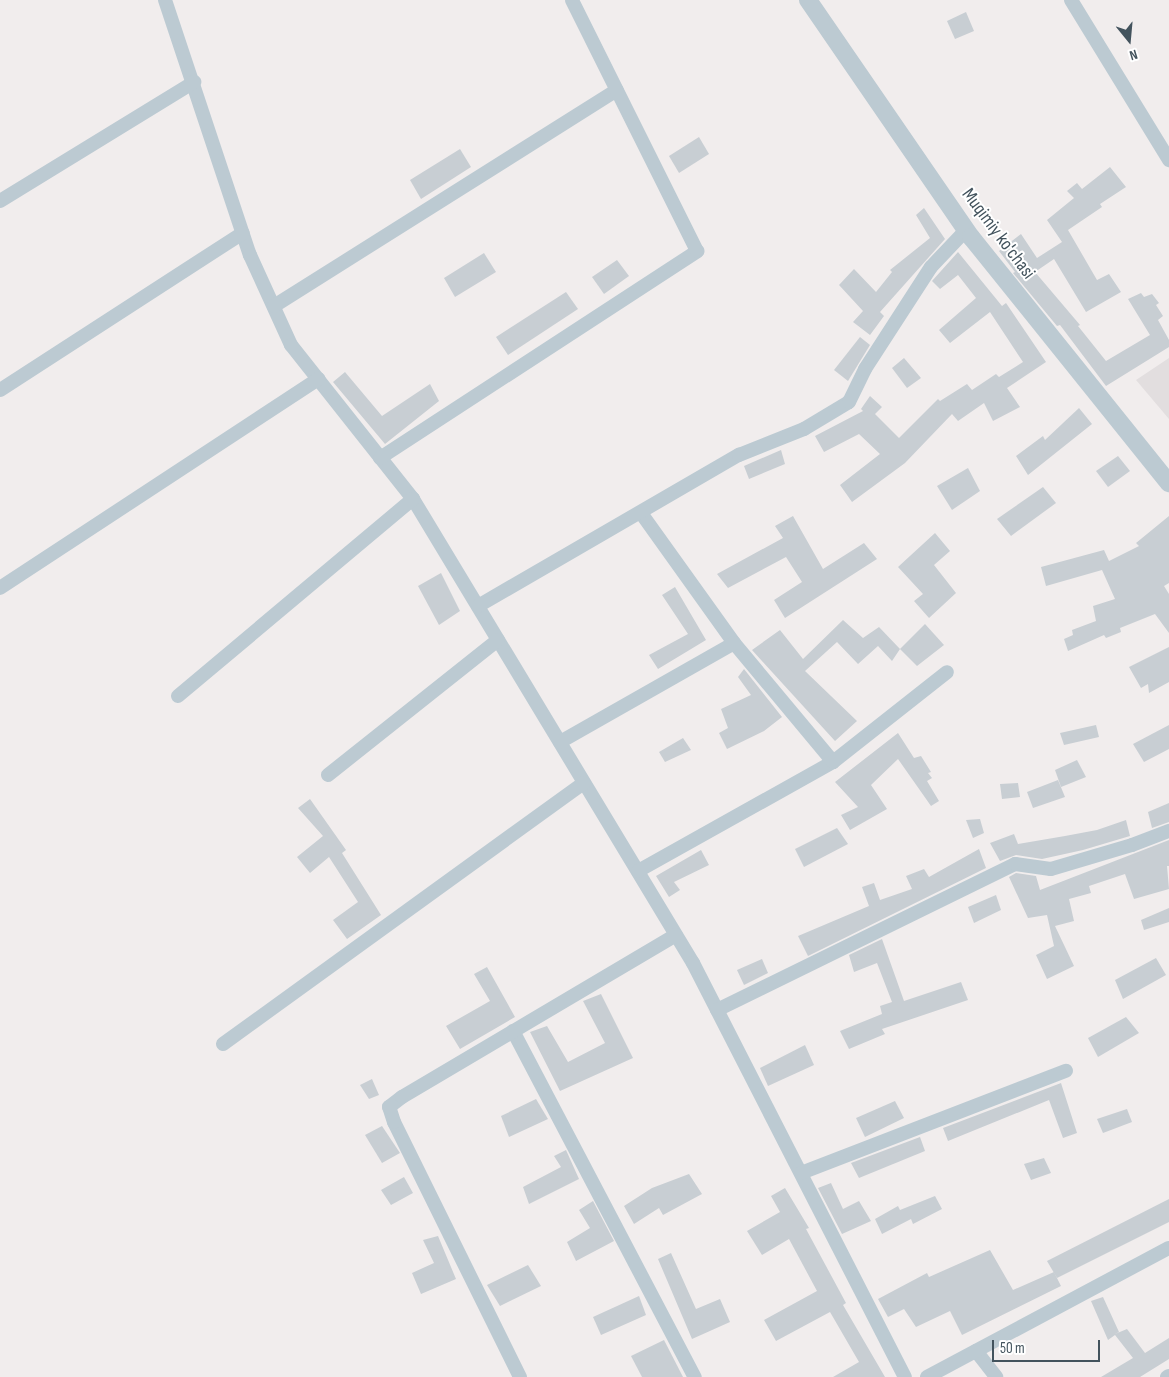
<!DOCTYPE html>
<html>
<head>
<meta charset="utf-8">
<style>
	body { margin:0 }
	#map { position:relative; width:1169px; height:1377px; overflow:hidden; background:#f1eded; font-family:"Sofia Sans Condensed",sans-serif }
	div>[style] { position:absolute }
	.education>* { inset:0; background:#e2dedf }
	.building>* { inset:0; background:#c8ced3 }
	.minor>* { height:14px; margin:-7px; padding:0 7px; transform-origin:7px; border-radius:7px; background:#bccad2 }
	.tertiary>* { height:18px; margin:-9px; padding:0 9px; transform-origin:9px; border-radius:9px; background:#bccad2 }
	span { translate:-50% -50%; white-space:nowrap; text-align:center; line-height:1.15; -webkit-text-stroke:4px #fff; paint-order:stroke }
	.street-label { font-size:19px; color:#43535d }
	.north { position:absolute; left:1104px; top:15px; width:50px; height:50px; -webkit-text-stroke:4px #fff; paint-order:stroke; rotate:163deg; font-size:14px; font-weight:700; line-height:20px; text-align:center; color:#43535d }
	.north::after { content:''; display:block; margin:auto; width:18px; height:22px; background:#43535d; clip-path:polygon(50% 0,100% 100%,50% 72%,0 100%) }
	.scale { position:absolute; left:992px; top:1340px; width:108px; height:22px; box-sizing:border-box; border:2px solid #43535d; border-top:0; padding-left:6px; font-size:15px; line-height:18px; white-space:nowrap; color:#43535d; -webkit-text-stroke:4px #fff; paint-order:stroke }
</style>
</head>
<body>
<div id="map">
	<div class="education">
		<div style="clip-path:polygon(1169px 358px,1169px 419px,1136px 380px)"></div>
	</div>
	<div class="building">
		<div style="clip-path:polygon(966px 12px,974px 31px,955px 39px,947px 21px)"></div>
		<div style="clip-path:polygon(699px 137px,709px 154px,679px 173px,669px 156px)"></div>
		<div style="clip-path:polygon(460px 149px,471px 167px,421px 199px,410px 180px)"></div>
		<div style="clip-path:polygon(1110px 167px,1126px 187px,1100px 204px,1102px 207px,1068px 230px,1097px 280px,1109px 274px,1121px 292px,1086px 312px,1054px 259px,1035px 272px,1080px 325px,1078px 326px,1106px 361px,1150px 335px,1128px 299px,1141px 293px,1144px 297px,1152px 294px,1159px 303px,1156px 305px,1163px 316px,1158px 320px,1169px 340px,1169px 347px,1106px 386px,1060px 325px,1057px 326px,1013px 273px,1015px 272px,999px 251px,1021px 234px,1037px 258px,1062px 242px,1047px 220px,1074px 198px,1067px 191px,1077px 183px,1082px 189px)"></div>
		<div style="clip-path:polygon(924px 208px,945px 239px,880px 312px,884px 316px,870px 335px,853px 322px,863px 311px,839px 285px,854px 269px,876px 292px,892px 272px,890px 270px,930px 238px,916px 215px)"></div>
		<div style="clip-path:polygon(958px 252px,1002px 306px,1006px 303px,1046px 362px,1007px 388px,1020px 407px,993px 421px,984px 403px,958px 421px,952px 414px,905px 463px,852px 502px,840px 485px,880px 454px,859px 434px,824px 452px,815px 436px,863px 411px,861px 409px,870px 396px,882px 407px,875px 414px,899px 438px,938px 399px,940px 401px,967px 384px,972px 390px,996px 374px,999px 377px,1023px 362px,990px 312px,950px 343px,939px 330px,976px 298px,958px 275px,940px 289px,932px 281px)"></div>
		<div style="clip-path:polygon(484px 253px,496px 272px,455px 297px,444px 278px)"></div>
		<div style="clip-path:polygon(617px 260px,629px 276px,604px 294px,592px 277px)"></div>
		<div style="clip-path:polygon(566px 292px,578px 309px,508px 355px,496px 337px)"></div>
		<div style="clip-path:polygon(860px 337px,870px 345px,848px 381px,834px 370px)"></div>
		<div style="clip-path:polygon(904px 358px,921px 378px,907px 388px,892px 368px)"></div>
		<div style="clip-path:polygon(345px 372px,382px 416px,430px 384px,439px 401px,385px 444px,333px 382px)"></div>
		<div style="clip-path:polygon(1079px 408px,1092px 424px,1028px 475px,1016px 456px,1043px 436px,1045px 440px)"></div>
		<div style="clip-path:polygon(781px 450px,785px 464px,749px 479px,744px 466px)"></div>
		<div style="clip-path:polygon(1118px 456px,1130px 471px,1108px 487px,1096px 471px)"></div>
		<div style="clip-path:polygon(968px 468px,980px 491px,952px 510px,937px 486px)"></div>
		<div style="clip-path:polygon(1043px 487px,1056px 503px,1011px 536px,997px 519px)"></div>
		<div style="clip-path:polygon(793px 516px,823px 569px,864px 543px,877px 559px,785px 618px,774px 600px,802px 582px,786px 557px,728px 588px,717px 574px,783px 538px,775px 526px)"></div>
		<div style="clip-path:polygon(1169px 516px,1169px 583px,1164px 586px,1169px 594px,1169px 633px,1155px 614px,1120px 628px,1121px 632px,1106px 638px,1104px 635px,1068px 651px,1064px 639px,1073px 635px,1072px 630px,1096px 621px,1093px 606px,1115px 599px,1102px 570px,1046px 586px,1041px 567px,1104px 550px,1109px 561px,1139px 546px,1136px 543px)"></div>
		<div style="clip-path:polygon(935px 533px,950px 551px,934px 565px,956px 593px,929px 618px,914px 601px,923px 594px,898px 567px)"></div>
		<div style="clip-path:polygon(441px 573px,460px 611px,439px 625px,418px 586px)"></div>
		<div style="clip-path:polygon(675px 587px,706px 640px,658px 669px,649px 655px,688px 634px,662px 595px)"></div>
		<div style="clip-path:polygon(843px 620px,863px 638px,879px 627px,900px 649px,892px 661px,878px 646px,858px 664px,837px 642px,805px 671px,857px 721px,835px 741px,752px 650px,780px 630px,803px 659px)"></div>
		<div style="clip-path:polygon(925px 624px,944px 645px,917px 666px,900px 649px)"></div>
		<div style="clip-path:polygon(1169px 647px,1169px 682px,1149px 693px,1148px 684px,1141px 688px,1129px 667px)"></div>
		<div style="clip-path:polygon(744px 669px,782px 717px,764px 731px,727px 749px,719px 733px,728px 728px,721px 709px,751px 695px,738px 677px)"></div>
		<div style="clip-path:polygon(1096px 725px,1099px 737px,1064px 745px,1060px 733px)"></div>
		<div style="clip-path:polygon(1169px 725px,1169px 749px,1144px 762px,1133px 744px)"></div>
		<div style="clip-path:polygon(898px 733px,914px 758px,921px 756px,931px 772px,928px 773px,932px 778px,927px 781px,939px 801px,931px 806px,898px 759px,871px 785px,887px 809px,850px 830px,841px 815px,858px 807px,835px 782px)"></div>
		<div style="clip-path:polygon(683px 738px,691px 750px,665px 762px,659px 752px)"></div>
		<div style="clip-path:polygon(1077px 760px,1086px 777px,1061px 787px,1055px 770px)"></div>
		<div style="clip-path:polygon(1058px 780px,1065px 797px,1033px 808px,1027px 792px)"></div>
		<div style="clip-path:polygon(1018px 783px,1020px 797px,1002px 799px,1000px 784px)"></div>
		<div style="clip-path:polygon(310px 799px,346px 850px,342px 853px,381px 915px,347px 939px,333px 920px,358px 902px,329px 857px,310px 873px,297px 857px,323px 836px,298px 808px)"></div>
		<div style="clip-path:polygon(1169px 803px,1169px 822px,1152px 828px,1148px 812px)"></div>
		<div style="clip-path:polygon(980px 819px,984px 833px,973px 838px,966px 820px)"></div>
		<div style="clip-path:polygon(1126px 820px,1130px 836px,1083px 850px,1042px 859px,1016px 855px,1000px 861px,990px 843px,1014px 834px,1018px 844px,1065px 836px,1097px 830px)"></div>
		<div style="clip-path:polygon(837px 828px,848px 844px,804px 867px,795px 849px)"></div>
		<div style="clip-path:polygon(1169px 840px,1169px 866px,1167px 866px,1169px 889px,1134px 899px,1125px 874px,1089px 886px,1091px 893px,1069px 899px,1074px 921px,1055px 926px,1074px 966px,1047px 979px,1036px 955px,1054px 946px,1047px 915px,1028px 918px,1009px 877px,1016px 873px,1036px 876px,1040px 890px)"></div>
		<div style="clip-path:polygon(979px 849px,986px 868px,808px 956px,798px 936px,869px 906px,862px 887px,874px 883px,880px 900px,912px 889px,906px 876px,924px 869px,929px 877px)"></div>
		<div style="clip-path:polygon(701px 850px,709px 865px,674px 882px,680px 890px,669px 897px,656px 876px)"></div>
		<div style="clip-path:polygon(996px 895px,1001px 910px,974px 923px,968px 907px)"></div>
		<div style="clip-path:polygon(1169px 908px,1169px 922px,1144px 930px,1141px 920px)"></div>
		<div style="clip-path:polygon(882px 939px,904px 1001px,961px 982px,968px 1000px,882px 1029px,885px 1034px,849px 1049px,840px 1031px,882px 1014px,880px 1006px,892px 1002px,877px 963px,854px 972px,849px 955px)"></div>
		<div style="clip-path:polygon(1156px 958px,1166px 975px,1123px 999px,1115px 980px)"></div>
		<div style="clip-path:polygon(762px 959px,768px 973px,744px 985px,737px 970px)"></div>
		<div style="clip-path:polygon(487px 967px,515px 1017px,460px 1049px,446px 1026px,490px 1001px,474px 974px)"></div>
		<div style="clip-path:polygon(601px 994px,633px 1058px,560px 1091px,530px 1032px,547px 1026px,568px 1062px,605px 1043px,583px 1001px)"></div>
		<div style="clip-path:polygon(1126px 1017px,1139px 1033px,1098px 1057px,1088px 1038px)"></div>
		<div style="clip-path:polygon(805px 1045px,814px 1065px,768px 1086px,760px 1068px)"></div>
		<div style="clip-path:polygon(372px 1079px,379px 1095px,369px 1099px,360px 1085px)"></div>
		<div style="clip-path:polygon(1061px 1083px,1077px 1133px,1063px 1138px,1049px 1100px,948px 1141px,943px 1128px)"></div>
		<div style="clip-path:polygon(536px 1099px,548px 1119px,509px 1137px,501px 1116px)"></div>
		<div style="clip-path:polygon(895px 1101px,904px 1118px,865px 1137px,856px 1118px)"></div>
		<div style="clip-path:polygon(1127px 1109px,1132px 1122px,1103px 1133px,1097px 1119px)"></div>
		<div style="clip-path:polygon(382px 1126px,400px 1153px,382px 1163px,365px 1135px)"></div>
		<div style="clip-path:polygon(920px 1137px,925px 1151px,859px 1178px,851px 1163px)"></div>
		<div style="clip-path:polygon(566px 1150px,579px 1179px,529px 1204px,523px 1187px,561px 1167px,554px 1156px)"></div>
		<div style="clip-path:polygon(1044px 1158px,1051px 1173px,1031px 1180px,1024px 1164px)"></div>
		<div style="clip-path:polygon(689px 1174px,702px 1194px,663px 1215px,659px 1208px,634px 1224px,624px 1206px,652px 1188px)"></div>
		<div style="clip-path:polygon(404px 1177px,413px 1193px,391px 1205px,381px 1190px)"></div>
		<div style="clip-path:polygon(831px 1183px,843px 1209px,859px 1201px,871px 1221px,842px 1234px,818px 1188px)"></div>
		<div style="clip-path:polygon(785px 1188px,809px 1228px,806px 1229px,846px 1303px,843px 1305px,885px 1377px,833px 1377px,859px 1362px,830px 1312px,776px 1341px,764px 1320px,817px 1291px,789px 1239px,762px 1255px,747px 1231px,780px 1212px,771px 1196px)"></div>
		<div style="clip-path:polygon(935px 1196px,942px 1209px,913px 1224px,911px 1219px,882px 1234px,875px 1219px,898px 1206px,900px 1210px)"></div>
		<div style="clip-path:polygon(1169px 1199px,1169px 1222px,1057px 1278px,1047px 1261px)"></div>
		<div style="clip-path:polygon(593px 1201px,614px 1241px,576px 1261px,567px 1242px,590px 1228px,579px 1210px)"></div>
		<div style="clip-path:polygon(438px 1236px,456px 1279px,421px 1294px,412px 1273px,434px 1263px,423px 1240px)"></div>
		<div style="clip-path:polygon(990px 1250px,1013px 1290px,1054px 1272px,1061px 1286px,962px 1335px,950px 1311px,916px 1327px,904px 1309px,888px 1317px,878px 1299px,927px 1273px,929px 1277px)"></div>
		<div style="clip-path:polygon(671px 1253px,696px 1309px,720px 1299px,730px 1322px,692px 1339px,658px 1259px)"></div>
		<div style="clip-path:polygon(528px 1265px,541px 1286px,500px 1306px,487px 1285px)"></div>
		<div style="clip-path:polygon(639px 1296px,646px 1315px,601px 1335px,593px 1317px)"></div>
		<div style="clip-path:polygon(1103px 1297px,1119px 1332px,1115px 1334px,1127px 1329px,1145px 1353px,1169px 1338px,1169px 1359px,1140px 1377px,1101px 1377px,1133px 1358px,1115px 1335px,1108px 1340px,1091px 1301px)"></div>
		<div style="clip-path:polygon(664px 1340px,683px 1377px,642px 1377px,631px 1356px)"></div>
	</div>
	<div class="minor">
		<div style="left:165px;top:0;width:269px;rotate:71.6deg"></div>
		<div style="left:250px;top:255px;width:99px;rotate:65.5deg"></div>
		<div style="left:291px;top:345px;width:196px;rotate:51.6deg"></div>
		<div style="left:413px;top:499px;width:542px;rotate:58.89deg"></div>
		<div style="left:693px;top:963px;width:465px;rotate:62.9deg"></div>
		<div style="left:1071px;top:0;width:188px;rotate:58.5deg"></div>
		<div style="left:0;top:201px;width:228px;rotate:-31.5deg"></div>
		<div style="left:274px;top:306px;width:405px;rotate:-32.2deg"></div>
		<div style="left:0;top:390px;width:289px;rotate:-32.9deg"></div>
		<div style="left:380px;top:458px;width:379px;rotate:-33.1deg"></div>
		<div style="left:697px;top:251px;width:280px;rotate:-116.5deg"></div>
		<div style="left:641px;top:513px;width:160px;rotate:54.4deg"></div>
		<div style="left:734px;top:643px;width:155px;rotate:50.2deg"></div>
		<div style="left:0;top:588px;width:381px;rotate:-33.3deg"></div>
		<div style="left:478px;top:606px;width:302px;rotate:-30.1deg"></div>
		<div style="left:739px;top:455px;width:70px;rotate:-21.8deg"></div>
		<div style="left:804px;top:429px;width:52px;rotate:-31deg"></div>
		<div style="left:849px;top:402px;width:37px;rotate:-64deg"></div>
		<div style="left:865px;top:369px;width:121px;rotate:-57.1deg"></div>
		<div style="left:931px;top:267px;width:51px;rotate:-46.6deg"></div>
		<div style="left:178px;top:696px;width:307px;rotate:-40deg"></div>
		<div style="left:560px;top:742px;width:200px;rotate:-29.6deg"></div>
		<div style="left:328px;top:775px;width:217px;rotate:-38.5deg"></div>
		<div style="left:638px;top:871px;width:223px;rotate:-29.2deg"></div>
		<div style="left:833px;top:762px;width:145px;rotate:-38.3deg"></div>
		<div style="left:717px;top:1010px;width:332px;rotate:-26.1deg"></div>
		<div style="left:1015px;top:864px;width:36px;rotate:8deg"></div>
		<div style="left:1051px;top:869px;width:84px;rotate:-16.5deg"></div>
		<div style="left:1132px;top:845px;width:40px;rotate:-21deg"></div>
		<div style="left:513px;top:1031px;width:391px;rotate:62.3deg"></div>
		<div style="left:223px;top:1044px;width:445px;rotate:-35.9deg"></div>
		<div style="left:801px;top:1173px;width:284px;rotate:-21.1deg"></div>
		<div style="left:976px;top:1351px;width:33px;rotate:52deg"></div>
		<div style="left:520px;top:1377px;width:284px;rotate:-116.3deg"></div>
		<div style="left:394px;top:1122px;width:16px;rotate:-108deg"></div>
		<div style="left:389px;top:1107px;width:16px;rotate:-38deg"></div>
		<div style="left:402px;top:1097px;width:318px;rotate:-30.6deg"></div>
		<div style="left:927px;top:1377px;width:274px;rotate:-28.1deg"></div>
		<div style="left:1167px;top:1377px;width:2px;rotate:-27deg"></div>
	</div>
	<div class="tertiary">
		<div style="left:808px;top:0;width:288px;rotate:55.5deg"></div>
		<div style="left:971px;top:237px;width:316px;rotate:51.2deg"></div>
	</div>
	<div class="street-label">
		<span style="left:998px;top:234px;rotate:53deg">Muqimiy ko'chasi</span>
	</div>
	<div class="north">N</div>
	<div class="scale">50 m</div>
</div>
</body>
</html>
